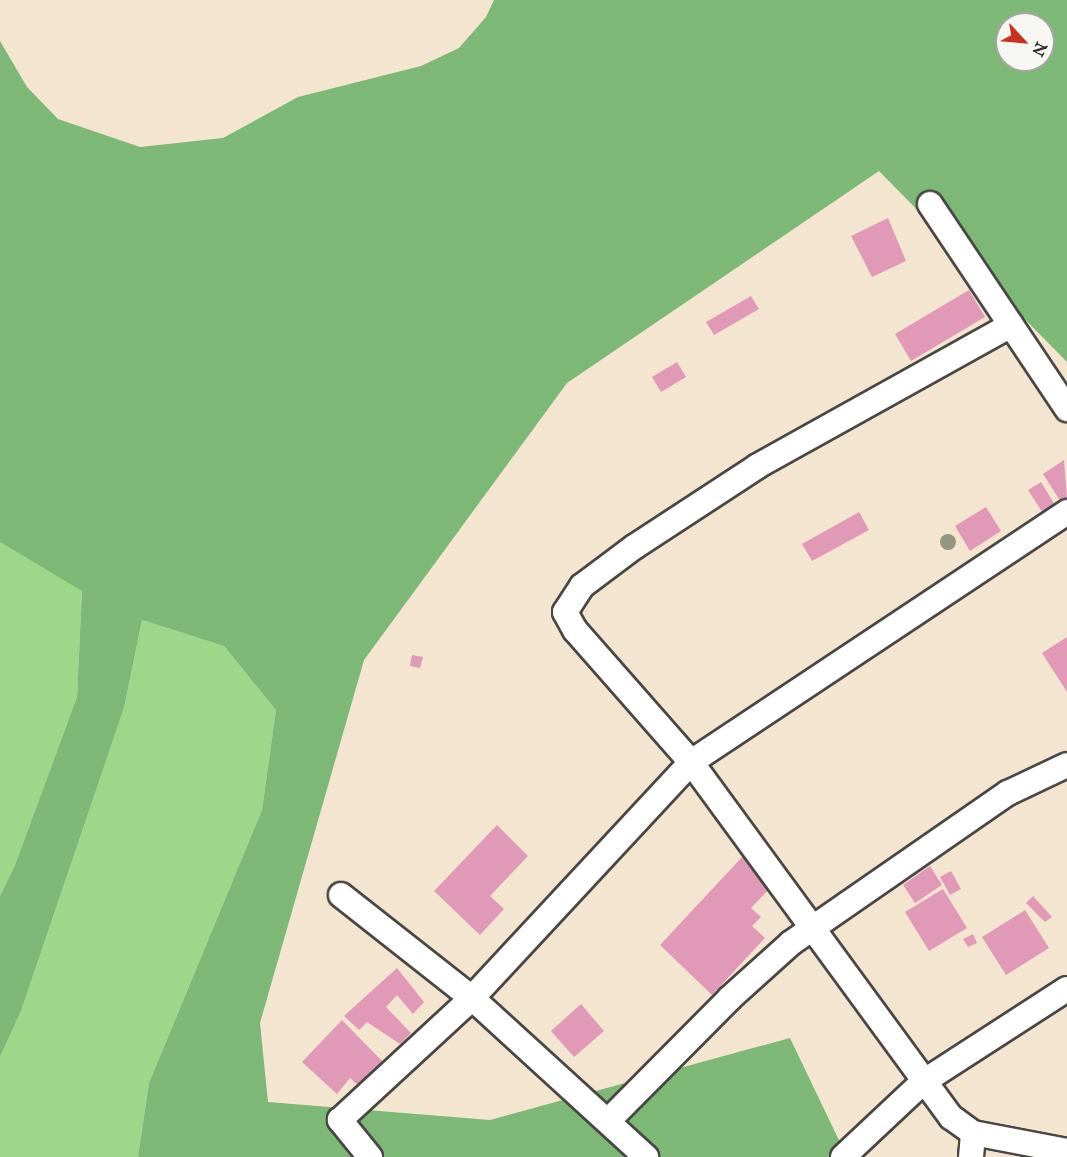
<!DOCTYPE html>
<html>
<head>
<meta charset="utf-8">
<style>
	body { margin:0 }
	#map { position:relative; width:1067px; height:1157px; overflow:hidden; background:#f4e5d0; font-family:"IM FELL Great Primer",serif }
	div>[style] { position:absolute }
	.green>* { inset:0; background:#9cd78a }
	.forest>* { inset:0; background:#7db876 }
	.building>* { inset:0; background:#e099b7 }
	.roads { filter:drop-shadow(2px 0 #494744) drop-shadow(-2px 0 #494744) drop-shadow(0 2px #494744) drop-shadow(0 -2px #494744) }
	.street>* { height:24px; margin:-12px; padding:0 12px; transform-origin:12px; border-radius:12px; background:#fff }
	.trees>* { width:16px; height:16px; margin:-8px; border-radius:50%; background:#959682 }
	span { translate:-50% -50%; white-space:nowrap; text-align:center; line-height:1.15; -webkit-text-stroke:6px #f6f6f2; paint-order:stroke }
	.north { position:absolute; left:995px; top:12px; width:60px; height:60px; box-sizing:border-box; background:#f6f6f2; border:2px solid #a5a5a2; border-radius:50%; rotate:116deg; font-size:16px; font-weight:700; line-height:24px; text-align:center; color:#2b2b2b }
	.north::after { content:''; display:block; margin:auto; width:21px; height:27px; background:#c8321e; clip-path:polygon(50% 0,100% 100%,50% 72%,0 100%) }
</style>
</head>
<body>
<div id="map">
	<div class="green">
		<div style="clip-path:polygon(0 542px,82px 590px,77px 697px,15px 865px,0 896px)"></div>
		<div style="clip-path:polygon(142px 620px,224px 646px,276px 710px,262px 810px,149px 1083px,138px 1157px,0 1157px,0 1057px,21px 1011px,124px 708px)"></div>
	</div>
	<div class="forest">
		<div style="clip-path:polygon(evenodd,494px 0,1067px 0,1067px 362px,879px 171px,567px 383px,364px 660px,260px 1023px,268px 1102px,490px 1120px,790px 1038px,847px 1157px,138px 1157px,149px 1083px,262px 810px,276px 710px,224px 646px,142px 620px,124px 708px,21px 1011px,0 1057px,0 896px,15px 865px,77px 697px,82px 591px,0 542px,0 41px,27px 87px,58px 119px,140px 147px,223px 138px,298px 97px,421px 66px,459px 48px,486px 17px,494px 0,1007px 24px,1043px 24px,1043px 60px,1007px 60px,1007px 24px)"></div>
	</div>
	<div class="building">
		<div style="clip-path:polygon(888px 218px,906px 261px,872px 277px,851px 236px)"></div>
		<div style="clip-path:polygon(969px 290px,985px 317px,911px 361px,895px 334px)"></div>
		<div style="clip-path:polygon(751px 296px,759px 309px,714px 335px,706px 322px)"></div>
		<div style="clip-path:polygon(677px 362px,686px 377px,661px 392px,652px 377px)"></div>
		<div style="clip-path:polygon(1064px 460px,1067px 498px,1061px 502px,1043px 474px)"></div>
		<div style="clip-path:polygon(1041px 482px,1058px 510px,1046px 518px,1028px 490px)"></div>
		<div style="clip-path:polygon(986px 507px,1001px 531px,970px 551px,955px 526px)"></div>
		<div style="clip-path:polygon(859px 512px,869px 530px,812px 561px,802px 544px)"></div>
		<div style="clip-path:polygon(1067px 637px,1067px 692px,1042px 653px)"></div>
		<div style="clip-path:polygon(412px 655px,423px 657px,420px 668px,410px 666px)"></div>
		<div style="clip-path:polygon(497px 825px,528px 856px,490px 896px,504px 909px,480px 935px,434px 891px)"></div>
		<div style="clip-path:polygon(744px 855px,774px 884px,751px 908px,761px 917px,752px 926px,765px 938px,712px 995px,660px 945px)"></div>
		<div style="clip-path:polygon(930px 866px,942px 885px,915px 903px,903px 885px)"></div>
		<div style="clip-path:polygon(951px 871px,961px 889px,950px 895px,940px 877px)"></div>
		<div style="clip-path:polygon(943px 889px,967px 928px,929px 951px,905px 912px)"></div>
		<div style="clip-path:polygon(1033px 896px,1052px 917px,1045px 922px,1026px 903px)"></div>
		<div style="clip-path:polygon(1025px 910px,1049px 948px,1006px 975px,982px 937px)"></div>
		<div style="clip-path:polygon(973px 934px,977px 943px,968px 947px,963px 939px)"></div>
		<div style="clip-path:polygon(397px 968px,424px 1002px,413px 1014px,397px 995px,386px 1007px,411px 1033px,400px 1044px,367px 1022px,359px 1030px,344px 1016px)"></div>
		<div style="clip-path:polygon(581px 1004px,604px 1031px,574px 1057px,551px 1031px)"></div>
		<div style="clip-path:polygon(342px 1020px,384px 1063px,361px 1088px,350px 1078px,337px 1094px,302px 1062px)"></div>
	</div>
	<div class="roads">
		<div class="street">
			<div style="left:930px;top:204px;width:247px;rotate:56.2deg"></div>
			<div style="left:1011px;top:325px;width:290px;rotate:150.9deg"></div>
			<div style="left:758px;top:466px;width:148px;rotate:146.8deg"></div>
			<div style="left:634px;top:547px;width:65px;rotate:143.1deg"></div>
			<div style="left:582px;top:586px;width:31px;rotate:123deg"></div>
			<div style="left:565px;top:612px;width:21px;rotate:61deg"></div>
			<div style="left:575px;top:630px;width:176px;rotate:48.7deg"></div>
			<div style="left:691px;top:762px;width:440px;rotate:53.8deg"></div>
			<div style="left:951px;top:1117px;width:27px;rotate:36deg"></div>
			<div style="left:973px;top:1133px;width:96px;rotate:10.8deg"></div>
			<div style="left:341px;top:895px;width:167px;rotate:38.2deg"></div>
			<div style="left:472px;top:998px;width:236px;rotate:42.4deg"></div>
			<div style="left:608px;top:1121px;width:173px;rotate:-45.2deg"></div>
			<div style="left:730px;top:998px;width:82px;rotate:-42deg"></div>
			<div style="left:791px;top:943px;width:264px;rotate:-34.7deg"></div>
			<div style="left:1008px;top:793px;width:65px;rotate:-25.4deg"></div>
			<div style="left:370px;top:1157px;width:48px;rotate:-129deg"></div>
			<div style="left:340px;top:1120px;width:180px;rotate:-42.7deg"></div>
			<div style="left:472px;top:998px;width:322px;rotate:-47.1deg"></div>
			<div style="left:691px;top:762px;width:452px;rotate:-33.6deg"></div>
			<div style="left:843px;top:1157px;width:110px;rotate:-43.2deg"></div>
			<div style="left:923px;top:1082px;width:171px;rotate:-32.9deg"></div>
			<div style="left:971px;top:1157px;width:24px;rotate:-85deg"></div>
		</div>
	</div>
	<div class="trees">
		<div style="left:948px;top:542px"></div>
	</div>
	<div class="north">N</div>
</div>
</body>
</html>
